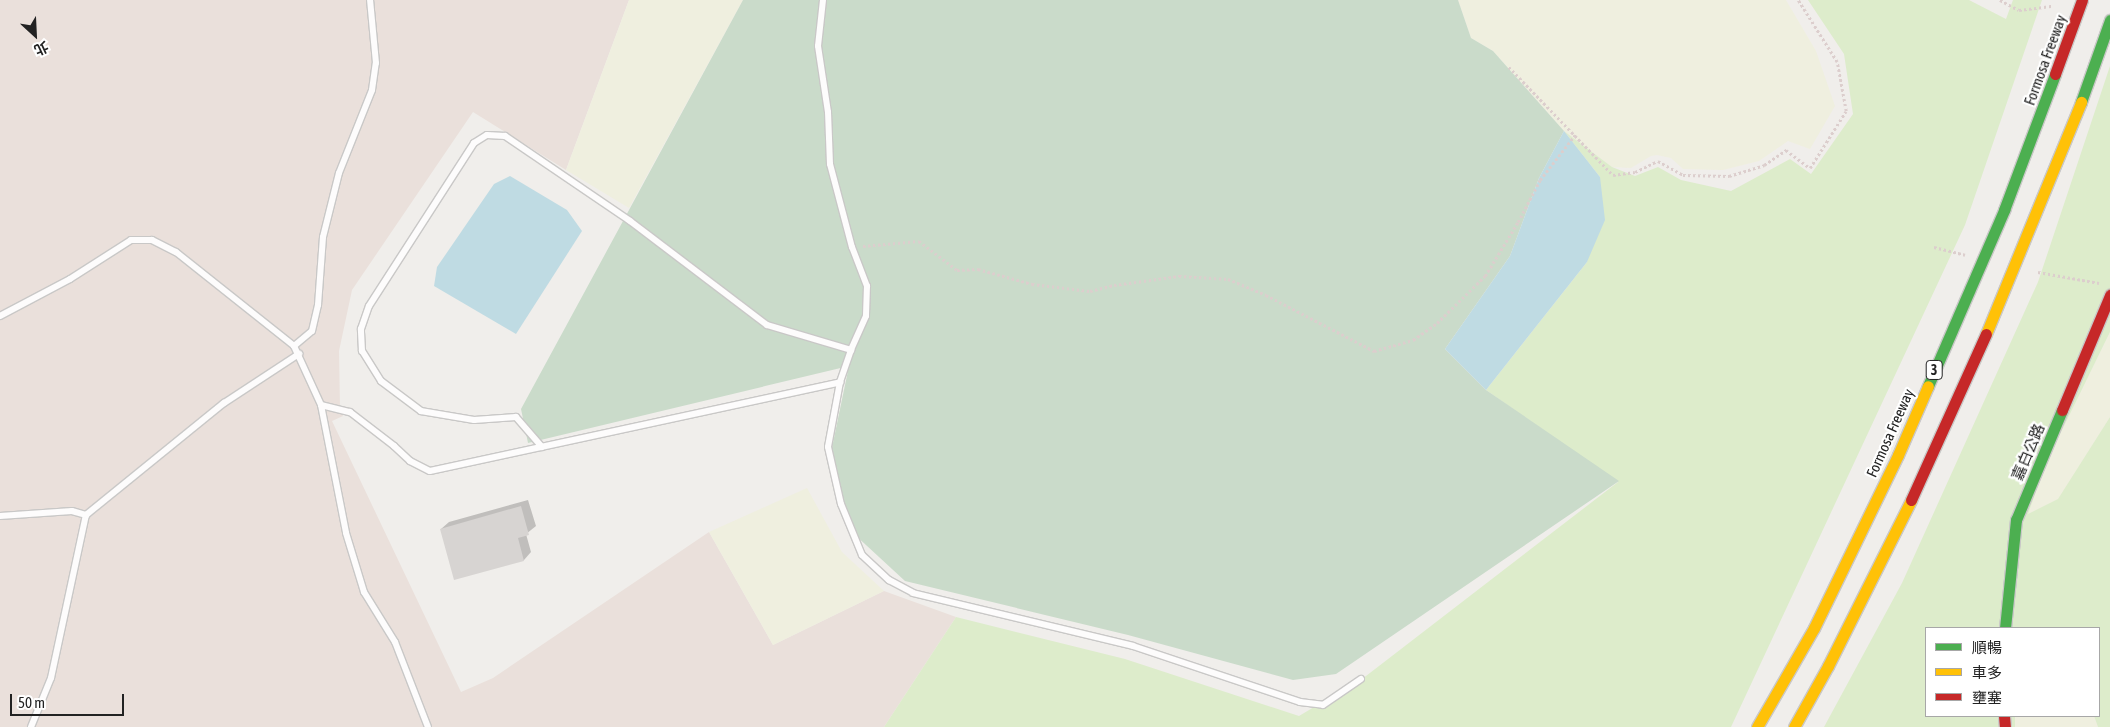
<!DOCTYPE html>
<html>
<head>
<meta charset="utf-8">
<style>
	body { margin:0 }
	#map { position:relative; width:2110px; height:727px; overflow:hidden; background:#f0eeeb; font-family:"Asap Condensed","Noto Sans TC",sans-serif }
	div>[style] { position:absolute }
	.military>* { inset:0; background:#eae0db }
	.farmland>* { inset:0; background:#efefdf }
	.grass>* { inset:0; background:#ddeccb }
	.cemetery>* { inset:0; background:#cadbca }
	.water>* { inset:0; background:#bfdbe3 }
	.shadow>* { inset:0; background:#0003 }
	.building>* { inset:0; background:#d7d4d2 }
	.path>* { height:2.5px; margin-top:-1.25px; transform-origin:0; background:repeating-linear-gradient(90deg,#dccecd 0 2.5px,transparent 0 5px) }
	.roads { filter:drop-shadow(1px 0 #c9c8c7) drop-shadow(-1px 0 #c9c8c7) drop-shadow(0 1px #c9c8c7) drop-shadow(0 -1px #c9c8c7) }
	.lane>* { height:6px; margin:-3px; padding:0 3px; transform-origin:3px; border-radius:3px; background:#fdfcfc }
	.fast>* { height:11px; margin:-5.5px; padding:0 5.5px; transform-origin:5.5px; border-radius:5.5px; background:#4caf50 }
	.slow>* { height:11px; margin:-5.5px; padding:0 5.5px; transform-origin:5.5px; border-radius:5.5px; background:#ffc107 }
	.jam>* { height:11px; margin:-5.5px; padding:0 5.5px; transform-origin:5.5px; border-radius:5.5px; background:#c62828 }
	span { translate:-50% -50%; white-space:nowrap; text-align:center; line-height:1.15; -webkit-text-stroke:4.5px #fff; paint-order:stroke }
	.shield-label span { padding:1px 4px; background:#fff; border:1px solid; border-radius:4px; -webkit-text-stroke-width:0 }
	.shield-label { font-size:14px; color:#222; font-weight:700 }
	.street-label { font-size:15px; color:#222 }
	.legend { position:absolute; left:1925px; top:627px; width:175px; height:90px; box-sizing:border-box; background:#fff; border:1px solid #a7a7a7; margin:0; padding:6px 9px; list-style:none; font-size:15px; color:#222 }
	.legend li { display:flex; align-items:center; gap:10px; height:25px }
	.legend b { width:25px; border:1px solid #a7a7a7 }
	.north { position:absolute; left:10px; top:10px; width:50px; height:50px; -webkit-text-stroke:4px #fff; paint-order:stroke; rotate:155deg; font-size:14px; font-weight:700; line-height:20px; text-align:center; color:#222 }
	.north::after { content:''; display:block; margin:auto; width:18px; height:22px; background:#222; clip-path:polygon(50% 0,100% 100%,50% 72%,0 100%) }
	.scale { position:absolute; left:10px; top:694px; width:114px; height:22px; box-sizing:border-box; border:2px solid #222; border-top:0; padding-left:6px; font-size:15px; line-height:18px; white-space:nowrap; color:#222; -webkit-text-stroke:4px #fff; paint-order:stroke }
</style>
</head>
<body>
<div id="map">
	<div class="military">
		<div style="clip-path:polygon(0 0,629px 0,566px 170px,473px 112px,352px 290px,339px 351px,340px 408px,343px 416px,332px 421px,461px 692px,493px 678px,709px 532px,773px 645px,884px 591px,956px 617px,884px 727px,0 727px)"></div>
	</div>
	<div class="farmland">
		<div style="clip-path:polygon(629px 0,743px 0,629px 208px,566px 170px)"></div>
		<div style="clip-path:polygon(1458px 0,1786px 0,1816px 51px,1835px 106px,1810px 149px,1788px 141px,1759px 161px,1723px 170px,1683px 169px,1671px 158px,1657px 155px,1651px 156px,1631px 168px,1612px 167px,1564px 131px,1493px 51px,1471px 38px)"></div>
		<div style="clip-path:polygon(2110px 332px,2110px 417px,2058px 500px,2027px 515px,2047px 461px)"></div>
		<div style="clip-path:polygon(807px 488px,842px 552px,884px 591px,773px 645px,709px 532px)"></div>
		<div style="clip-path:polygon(2015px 716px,2094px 716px,2098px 727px,2015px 727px)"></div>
	</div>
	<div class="grass">
		<div style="clip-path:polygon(1808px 0,1969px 0,2006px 19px,2013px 0,2042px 0,1965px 225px,1731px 727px,884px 727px,956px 617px,1125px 659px,1299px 716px,1366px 676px,1618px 482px,1486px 390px,1587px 262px,1600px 177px,1564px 131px,1612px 167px,1635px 176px,1658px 167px,1681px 180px,1731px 191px,1790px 159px,1811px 174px,1853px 114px,1844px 54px)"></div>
		<div style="clip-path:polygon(2110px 66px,2110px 332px,2047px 461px,2028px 514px,2058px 499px,2110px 417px,2110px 727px,2098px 727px,2094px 716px,2099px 716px,2099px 628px,1926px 628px,1926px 716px,2015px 716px,2015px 727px,1824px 727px,1902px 583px,2038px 282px)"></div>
	</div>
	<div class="cemetery">
		<div style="clip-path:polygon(743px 0,1458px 0,1471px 38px,1493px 51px,1564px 131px,1539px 178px,1510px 256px,1445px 349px,1486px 390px,1619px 481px,1336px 674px,1293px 680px,1128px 635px,905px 581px,853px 533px,830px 457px,849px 366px,528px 443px,521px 409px)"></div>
	</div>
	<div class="water">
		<div style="clip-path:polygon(1564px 131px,1600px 177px,1605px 220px,1587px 262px,1486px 390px,1445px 349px,1510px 256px,1539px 178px)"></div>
		<div style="clip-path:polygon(510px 176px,567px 210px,582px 231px,516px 334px,434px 286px,437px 267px,494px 184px)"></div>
	</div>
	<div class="shadow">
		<div style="clip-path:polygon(528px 500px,536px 526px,526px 534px,531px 552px,524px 560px,455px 578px,441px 529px,449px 522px)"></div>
	</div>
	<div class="building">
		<div style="clip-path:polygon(521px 506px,529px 535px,518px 538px,524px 561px,454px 580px,440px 529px)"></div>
	</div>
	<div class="path">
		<div style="left:2000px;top:0;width:21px;rotate:28deg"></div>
		<div style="left:2019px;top:10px;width:34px;rotate:-7deg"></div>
		<div style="left:1509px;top:67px;width:150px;rotate:46.1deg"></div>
		<div style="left:1613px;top:175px;width:22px;rotate:-8deg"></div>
		<div style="left:1635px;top:172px;width:25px;rotate:-26deg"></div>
		<div style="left:1658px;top:161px;width:29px;rotate:29deg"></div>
		<div style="left:1683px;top:175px;width:46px;rotate:1.2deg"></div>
		<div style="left:1729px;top:176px;width:37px;rotate:-17deg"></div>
		<div style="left:1764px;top:165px;width:27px;rotate:-34deg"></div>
		<div style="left:1786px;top:150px;width:30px;rotate:37deg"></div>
		<div style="left:1810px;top:168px;width:67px;rotate:-57.7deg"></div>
		<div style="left:1846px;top:111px;width:50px;rotate:-100.4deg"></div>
		<div style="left:1837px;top:62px;width:73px;rotate:-122.2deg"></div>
		<div style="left:863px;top:246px;width:56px;rotate:-5.1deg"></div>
		<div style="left:919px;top:241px;width:48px;rotate:37.3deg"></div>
		<div style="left:957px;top:270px;width:21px;rotate:-3deg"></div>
		<div style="left:978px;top:269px;width:56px;rotate:15.5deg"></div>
		<div style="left:1032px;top:284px;width:58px;rotate:6.9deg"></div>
		<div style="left:1090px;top:291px;width:25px;rotate:-14deg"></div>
		<div style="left:1114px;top:285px;width:66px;rotate:-7.9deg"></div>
		<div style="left:1179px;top:276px;width:49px;rotate:3.5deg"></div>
		<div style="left:1228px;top:279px;width:41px;rotate:22.8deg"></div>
		<div style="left:1266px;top:295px;width:122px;rotate:27.4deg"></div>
		<div style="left:1374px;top:351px;width:41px;rotate:-15.8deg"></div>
		<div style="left:1413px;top:340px;width:29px;rotate:-35deg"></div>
		<div style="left:1437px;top:323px;width:67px;rotate:-44.4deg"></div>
		<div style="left:1485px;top:276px;width:63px;rotate:-58.6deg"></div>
		<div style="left:1518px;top:222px;width:47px;rotate:-62.4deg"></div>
		<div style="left:1540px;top:180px;width:57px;rotate:-52.1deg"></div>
		<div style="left:1934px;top:247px;width:32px;rotate:14deg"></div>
		<div style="left:2038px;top:272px;width:62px;rotate:10.2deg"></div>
	</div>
	<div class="roads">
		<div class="lane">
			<div style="left:823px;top:0;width:46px;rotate:96.2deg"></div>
			<div style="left:818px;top:46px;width:67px;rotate:81.4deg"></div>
			<div style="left:828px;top:112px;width:52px;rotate:87.8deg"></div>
			<div style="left:830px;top:164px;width:86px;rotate:75.2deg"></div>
			<div style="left:852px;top:247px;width:42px;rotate:69deg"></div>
			<div style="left:867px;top:286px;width:30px;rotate:92deg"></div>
			<div style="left:866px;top:316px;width:37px;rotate:114deg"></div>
			<div style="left:851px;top:350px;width:34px;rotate:109deg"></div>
			<div style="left:840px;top:382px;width:66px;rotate:100.5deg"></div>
			<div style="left:828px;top:447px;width:58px;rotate:77.2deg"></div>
			<div style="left:841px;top:504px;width:55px;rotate:67.6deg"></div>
			<div style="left:862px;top:555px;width:37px;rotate:43deg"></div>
			<div style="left:889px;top:580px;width:27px;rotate:28deg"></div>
			<div style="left:913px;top:593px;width:226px;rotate:13.5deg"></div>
			<div style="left:1133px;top:646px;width:176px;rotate:18.5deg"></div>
			<div style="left:1300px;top:702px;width:23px;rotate:7deg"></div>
			<div style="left:1323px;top:705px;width:46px;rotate:-34.4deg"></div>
			<div style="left:0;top:316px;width:79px;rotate:-27.9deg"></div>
			<div style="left:70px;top:279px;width:72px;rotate:-32.6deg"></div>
			<div style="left:131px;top:240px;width:21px"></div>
			<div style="left:152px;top:240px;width:27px;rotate:27deg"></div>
			<div style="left:176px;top:252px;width:151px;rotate:38.5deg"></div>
			<div style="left:294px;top:346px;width:65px;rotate:65.4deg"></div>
			<div style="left:321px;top:405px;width:130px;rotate:78.9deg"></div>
			<div style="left:346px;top:533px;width:62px;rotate:73deg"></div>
			<div style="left:364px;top:592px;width:59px;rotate:58.2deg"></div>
			<div style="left:395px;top:642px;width:91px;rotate:68.8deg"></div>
			<div style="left:294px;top:346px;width:23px;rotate:-40deg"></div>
			<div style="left:312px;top:331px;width:27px;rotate:-77deg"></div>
			<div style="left:318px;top:305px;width:68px;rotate:-85.8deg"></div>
			<div style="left:323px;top:237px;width:66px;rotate:-76deg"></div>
			<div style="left:339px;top:173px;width:89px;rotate:-68.3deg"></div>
			<div style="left:372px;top:90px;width:27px;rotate:-82deg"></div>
			<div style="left:376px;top:63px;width:63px;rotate:-95.4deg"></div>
			<div style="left:321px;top:405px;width:30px;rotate:14deg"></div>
			<div style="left:350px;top:412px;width:56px;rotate:37.7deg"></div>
			<div style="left:394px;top:446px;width:22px;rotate:43deg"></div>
			<div style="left:410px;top:461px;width:22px;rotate:27deg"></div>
			<div style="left:430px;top:471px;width:420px;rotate:-12.2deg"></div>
			<div style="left:542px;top:447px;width:40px;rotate:-131deg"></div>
			<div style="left:516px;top:417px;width:42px;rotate:175.9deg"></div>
			<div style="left:474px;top:420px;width:54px;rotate:-170.4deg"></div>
			<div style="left:421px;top:411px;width:50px;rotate:-143.1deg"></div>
			<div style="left:381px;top:381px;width:36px;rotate:-122deg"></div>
			<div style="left:362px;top:351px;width:22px;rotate:-93deg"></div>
			<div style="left:361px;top:329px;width:24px;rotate:-71deg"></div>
			<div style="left:369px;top:306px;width:194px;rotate:-57.2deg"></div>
			<div style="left:474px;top:143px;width:15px;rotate:-32deg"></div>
			<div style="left:487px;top:135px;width:18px;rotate:3deg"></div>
			<div style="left:505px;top:136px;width:151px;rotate:34.2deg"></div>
			<div style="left:630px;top:221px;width:172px;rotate:37.2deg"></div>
			<div style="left:767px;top:325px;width:88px;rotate:16.6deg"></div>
			<div style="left:0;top:516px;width:72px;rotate:-4deg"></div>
			<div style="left:72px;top:511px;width:15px;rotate:16deg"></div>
			<div style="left:31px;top:727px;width:53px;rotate:-67.8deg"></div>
			<div style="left:51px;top:678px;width:167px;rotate:-77.9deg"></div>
			<div style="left:86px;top:515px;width:178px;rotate:-39.1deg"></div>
			<div style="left:224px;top:403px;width:90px;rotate:-33.2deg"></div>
		</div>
		<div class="fast">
			<div style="left:2081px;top:102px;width:87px;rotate:-70.5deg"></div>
			<div style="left:1928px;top:386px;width:192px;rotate:-66.6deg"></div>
			<div style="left:2004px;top:210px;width:145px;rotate:-69.4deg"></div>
			<div style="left:2005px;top:628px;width:109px;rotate:-84.2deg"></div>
			<div style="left:2016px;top:520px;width:119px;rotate:-67.3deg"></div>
		</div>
		<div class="slow">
			<div style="left:1986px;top:334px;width:251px;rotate:-67.7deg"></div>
			<div style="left:1757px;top:727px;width:114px;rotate:-60.1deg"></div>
			<div style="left:1814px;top:628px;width:192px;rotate:-64.1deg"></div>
			<div style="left:1898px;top:455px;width:75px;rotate:-66.5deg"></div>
			<div style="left:1794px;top:727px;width:70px;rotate:-60.9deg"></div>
			<div style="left:1828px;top:666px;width:186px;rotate:-63.4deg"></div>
		</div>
		<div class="jam">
			<div style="left:2055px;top:74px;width:79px;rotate:-70deg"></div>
			<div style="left:2062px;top:410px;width:125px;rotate:-67.3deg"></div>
			<div style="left:1911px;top:500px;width:182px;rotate:-65.7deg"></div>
			<div style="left:2004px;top:716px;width:11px;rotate:85deg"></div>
		</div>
	</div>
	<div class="shield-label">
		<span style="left:1934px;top:370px">3</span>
	</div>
	<div class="street-label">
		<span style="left:2045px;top:60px;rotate:-70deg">Formosa Freeway</span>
		<span style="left:1890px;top:433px;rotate:-66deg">Formosa Freeway</span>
		<span style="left:2028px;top:452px;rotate:-67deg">嘉白公路</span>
	</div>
	<ul class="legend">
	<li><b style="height:6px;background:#4caf50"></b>順暢</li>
	<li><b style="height:6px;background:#ffc107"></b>車多</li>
	<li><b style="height:6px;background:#c62828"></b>壅塞</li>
	</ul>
	<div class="north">北</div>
	<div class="scale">50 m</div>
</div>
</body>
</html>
